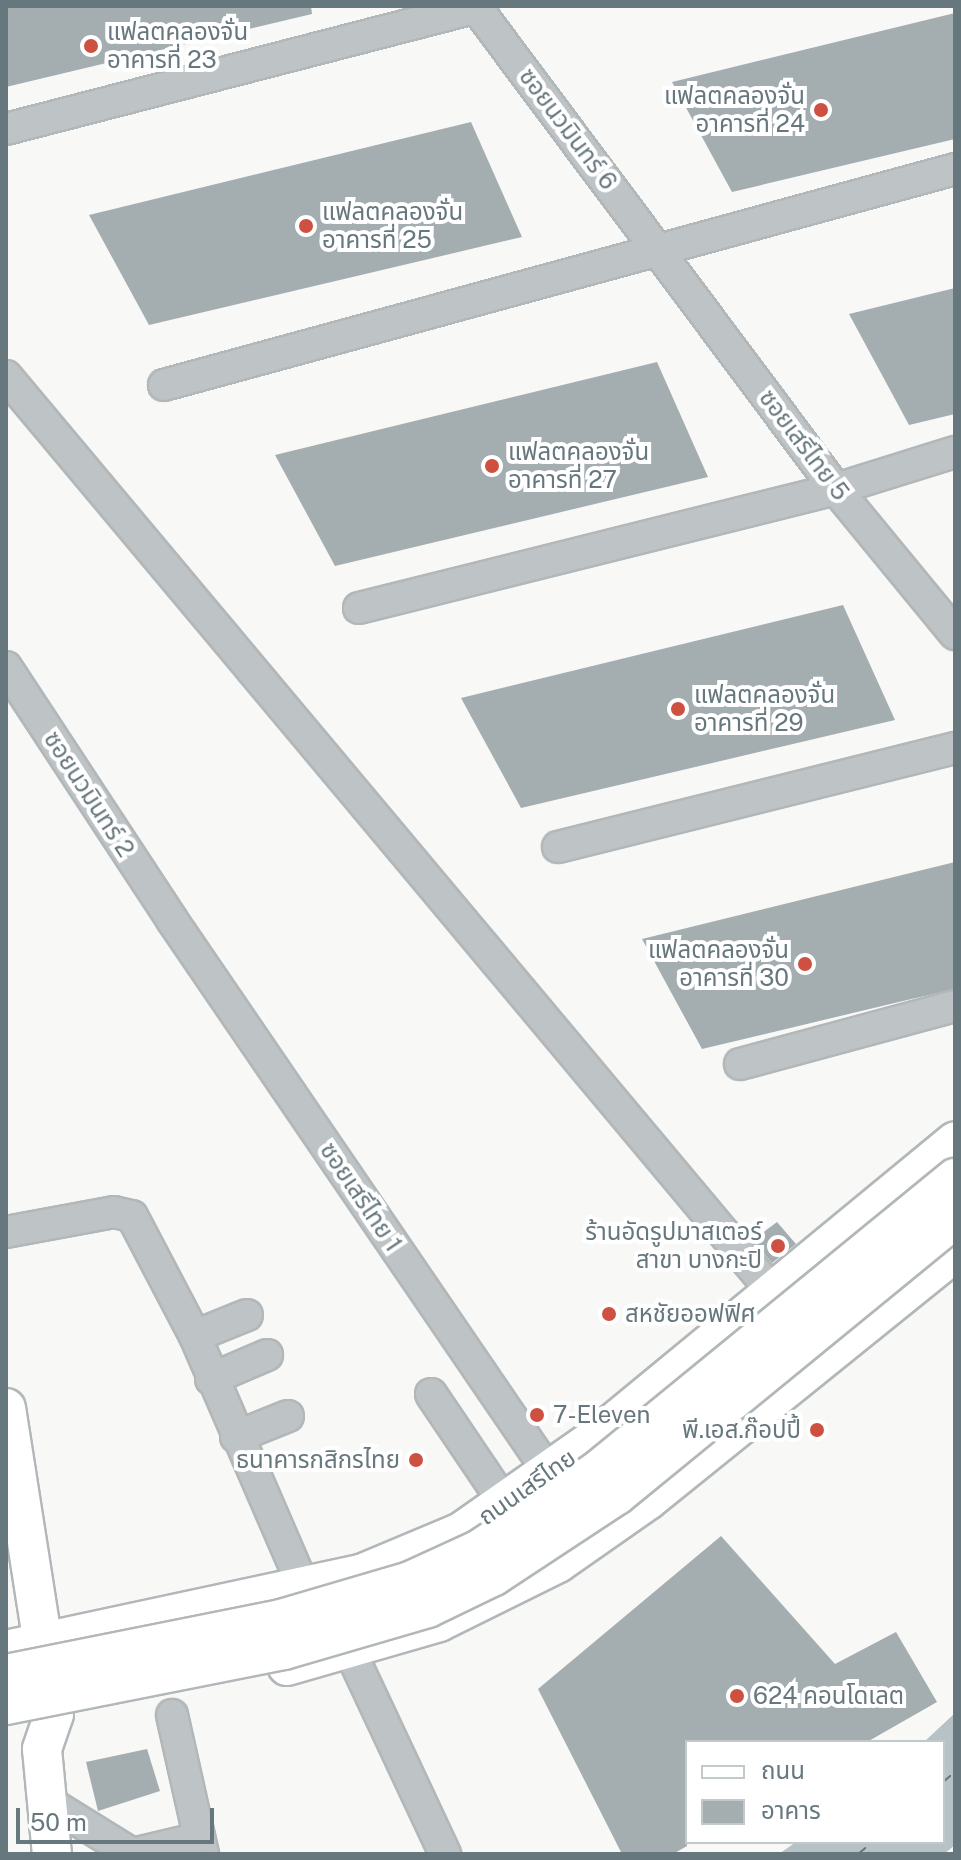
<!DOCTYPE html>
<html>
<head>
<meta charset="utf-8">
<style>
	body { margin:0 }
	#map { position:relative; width:961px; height:1860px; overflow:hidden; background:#f8f8f6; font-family:"Public Sans","Noto Sans Thai",sans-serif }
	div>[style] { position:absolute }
	.water>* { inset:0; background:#b6c2c5 }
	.ferry>* { height:2px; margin-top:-1px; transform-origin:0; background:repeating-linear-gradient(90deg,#627578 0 10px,transparent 0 18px) }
	.building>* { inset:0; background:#a4adb0 }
	.roads { filter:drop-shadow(2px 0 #b2b7b9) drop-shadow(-2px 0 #b2b7b9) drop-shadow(0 2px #b2b7b9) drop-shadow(0 -2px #b2b7b9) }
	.minor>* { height:30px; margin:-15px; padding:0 15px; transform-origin:15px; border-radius:15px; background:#bec3c5 }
	.major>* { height:38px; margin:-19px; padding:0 19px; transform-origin:19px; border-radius:19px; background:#fff }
	.bridges { filter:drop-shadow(2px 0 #b2b7b9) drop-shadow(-2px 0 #b2b7b9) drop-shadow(0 2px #b2b7b9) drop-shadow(0 -2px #b2b7b9) }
	.major-bridge>* { height:38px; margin:-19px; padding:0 19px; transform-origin:19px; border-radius:19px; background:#fff }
	.dots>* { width:22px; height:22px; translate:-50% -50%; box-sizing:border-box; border:4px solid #fff; border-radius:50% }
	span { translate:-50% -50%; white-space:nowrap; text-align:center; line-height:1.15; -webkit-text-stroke:8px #fff; paint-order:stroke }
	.poi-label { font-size:24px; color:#66777d }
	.left { translate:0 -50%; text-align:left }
	.right { translate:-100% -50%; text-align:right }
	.street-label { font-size:24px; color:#66777d }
	.frame { position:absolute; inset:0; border:8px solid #66777d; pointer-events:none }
	.legend { position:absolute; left:685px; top:1740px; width:260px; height:104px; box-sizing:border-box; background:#fff; border:2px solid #c2c9cb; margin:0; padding:10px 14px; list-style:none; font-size:24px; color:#66777d }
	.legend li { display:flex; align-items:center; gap:16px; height:40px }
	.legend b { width:40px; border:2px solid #c2c9cb }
	.scale { position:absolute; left:16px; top:1808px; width:198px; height:36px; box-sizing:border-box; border:4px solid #66777d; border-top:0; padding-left:10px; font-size:24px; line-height:28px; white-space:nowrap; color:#66777d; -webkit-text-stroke:6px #fff; paint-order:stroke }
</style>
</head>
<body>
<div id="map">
	<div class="water">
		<div style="clip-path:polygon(955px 1713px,955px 1845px,944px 1854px,779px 1854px,796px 1842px,943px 1842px,943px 1742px,924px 1742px)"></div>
	</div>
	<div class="ferry">
		<div style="left:943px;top:1782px;width:16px;rotate:-40deg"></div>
		<div style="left:858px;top:1854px;width:19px;rotate:-39deg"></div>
	</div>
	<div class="building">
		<div style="clip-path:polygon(6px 6px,311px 6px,312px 14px,6px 87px)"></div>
		<div style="clip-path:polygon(955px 13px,955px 139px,732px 192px,672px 82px)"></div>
		<div style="clip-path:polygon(471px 122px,522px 237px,149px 325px,89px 215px)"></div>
		<div style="clip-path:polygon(955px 288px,955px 414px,909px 425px,849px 314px)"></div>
		<div style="clip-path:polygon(657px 362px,708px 477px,335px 566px,275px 455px)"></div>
		<div style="clip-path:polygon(843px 605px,895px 720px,521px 808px,461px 698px)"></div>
		<div style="clip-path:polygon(955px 862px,955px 989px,903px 1001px,702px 1049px,642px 939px)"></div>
		<div style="clip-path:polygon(777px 1222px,796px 1244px,772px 1263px,753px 1240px)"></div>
		<div style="clip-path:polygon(721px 1536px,835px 1664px,896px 1632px,937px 1702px,867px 1742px,687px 1742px,687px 1846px,673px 1854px,622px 1854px,538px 1689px)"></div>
		<div style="clip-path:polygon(147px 1749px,160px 1791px,98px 1811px,86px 1762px)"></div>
	</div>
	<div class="roads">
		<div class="minor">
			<div style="left:475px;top:6px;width:603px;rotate:53.23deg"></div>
			<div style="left:836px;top:489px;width:188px;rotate:50.6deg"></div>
			<div style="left:6px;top:129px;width:492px;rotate:-14.5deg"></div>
			<div style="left:6px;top:376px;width:1195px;rotate:50.06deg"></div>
			<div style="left:164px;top:385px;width:820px;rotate:-15.27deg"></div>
			<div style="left:359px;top:608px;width:492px;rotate:-14deg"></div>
			<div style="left:836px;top:489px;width:125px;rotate:-17.3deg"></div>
			<div style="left:6px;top:667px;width:303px;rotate:56.7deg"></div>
			<div style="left:172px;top:920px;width:671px;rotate:55.69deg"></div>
			<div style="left:558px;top:847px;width:409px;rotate:-14deg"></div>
			<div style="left:740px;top:1064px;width:223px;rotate:-15.1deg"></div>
			<div style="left:6px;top:1232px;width:110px;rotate:-10.5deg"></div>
			<div style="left:114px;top:1212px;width:18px;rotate:13deg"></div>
			<div style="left:132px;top:1216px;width:136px;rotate:62.3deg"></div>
			<div style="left:195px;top:1336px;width:275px;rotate:66.6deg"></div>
			<div style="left:195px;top:1336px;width:56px;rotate:-22deg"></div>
			<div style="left:211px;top:1379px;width:61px;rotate:-23.2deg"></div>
			<div style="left:431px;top:1394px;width:134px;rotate:56deg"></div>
			<div style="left:236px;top:1437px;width:56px;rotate:-22deg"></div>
			<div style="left:350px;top:1651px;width:224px;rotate:64.9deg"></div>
			<div style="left:172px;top:1715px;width:142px;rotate:77.4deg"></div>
			<div style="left:45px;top:1800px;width:102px;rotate:31.8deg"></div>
			<div style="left:132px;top:1854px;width:69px;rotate:-13.4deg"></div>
		</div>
		<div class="major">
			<div style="left:6px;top:1408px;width:310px;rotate:81.1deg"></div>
			<div style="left:54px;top:1714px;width:37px;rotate:109deg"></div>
			<div style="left:42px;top:1749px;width:105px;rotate:84.6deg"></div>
			<div style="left:6px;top:1650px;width:363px;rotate:-12.1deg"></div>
			<div style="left:361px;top:1574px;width:108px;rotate:-22.8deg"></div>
			<div style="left:461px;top:1532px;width:162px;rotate:-35deg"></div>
			<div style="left:594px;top:1439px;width:468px;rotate:-39.5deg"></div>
			<div style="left:287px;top:1666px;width:158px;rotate:-16.1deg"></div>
			<div style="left:439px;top:1622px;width:133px;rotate:-26.4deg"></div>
			<div style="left:558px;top:1563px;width:110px;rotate:-35deg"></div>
			<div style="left:648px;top:1500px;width:395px;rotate:-38.9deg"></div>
		</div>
	</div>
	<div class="bridges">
		<div class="major-bridge">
			<div style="left:6px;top:1674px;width:280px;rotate:-11.3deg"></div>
			<div style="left:281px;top:1619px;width:134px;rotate:-16.4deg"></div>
			<div style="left:410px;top:1581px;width:75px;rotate:-24.5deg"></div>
			<div style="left:478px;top:1550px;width:143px;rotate:-33.6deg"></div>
			<div style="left:597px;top:1471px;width:463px;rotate:-39.3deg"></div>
			<div style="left:6px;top:1705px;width:283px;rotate:-11.2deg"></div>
			<div style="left:284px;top:1650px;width:150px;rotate:-16.3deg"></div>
			<div style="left:428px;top:1608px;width:73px;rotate:-25.9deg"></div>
			<div style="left:494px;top:1576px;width:147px;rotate:-33.4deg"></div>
			<div style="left:617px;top:1495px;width:437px;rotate:-39.3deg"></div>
		</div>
	</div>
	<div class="dots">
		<div style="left:91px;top:46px;background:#cd5041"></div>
		<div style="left:821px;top:110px;background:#cd5041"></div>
		<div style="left:306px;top:226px;background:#cd5041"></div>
		<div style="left:492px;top:466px;background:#cd5041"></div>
		<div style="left:678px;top:709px;background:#cd5041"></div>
		<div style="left:805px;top:964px;background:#cd5041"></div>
		<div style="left:778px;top:1246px;background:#cd5041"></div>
		<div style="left:609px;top:1314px;background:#cd5041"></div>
		<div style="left:537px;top:1415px;background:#cd5041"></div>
		<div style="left:817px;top:1430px;background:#cd5041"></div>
		<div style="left:416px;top:1460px;background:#cd5041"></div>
		<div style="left:737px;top:1696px;background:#cd5041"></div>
	</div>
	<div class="poi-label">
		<span class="left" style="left:107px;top:46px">แฟลตคลองจั่น<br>อาคารที่ 23</span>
		<span class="right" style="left:805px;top:110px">แฟลตคลองจั่น<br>อาคารที่ 24</span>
		<span class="left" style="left:322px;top:226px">แฟลตคลองจั่น<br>อาคารที่ 25</span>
		<span class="left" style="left:508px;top:466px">แฟลตคลองจั่น<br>อาคารที่ 27</span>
		<span class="left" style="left:694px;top:709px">แฟลตคลองจั่น<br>อาคารที่ 29</span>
		<span class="right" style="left:789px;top:964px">แฟลตคลองจั่น<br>อาคารที่ 30</span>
		<span class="right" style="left:762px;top:1246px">ร้านอัดรูปมาสเตอร์<br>สาขา บางกะปิ</span>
		<span class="left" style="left:625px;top:1314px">สหชัยออฟฟิศ</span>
		<span class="left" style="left:553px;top:1415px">7-Eleven</span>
		<span class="right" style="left:801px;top:1430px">พี.เอส.ก๊อปปี้</span>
		<span class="right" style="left:400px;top:1460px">ธนาคารกสิกรไทย</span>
		<span class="left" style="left:753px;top:1696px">624 คอนโดเลต</span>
	</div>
	<div class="street-label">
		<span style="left:568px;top:129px;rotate:53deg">ซอยนวมินทร์ 6</span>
		<span style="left:804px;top:445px;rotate:53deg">ซอยเสรีไทย 5</span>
		<span style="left:89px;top:794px;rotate:57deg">ซอยนวมินทร์ 2</span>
		<span style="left:361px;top:1197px;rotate:56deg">ซอยเสรีไทย 1</span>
		<span style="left:527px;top:1487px;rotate:-35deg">ถนนเสรีไทย</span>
	</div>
	<div class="frame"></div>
	<ul class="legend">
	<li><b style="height:10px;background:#fff"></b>ถนน</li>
	<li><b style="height:22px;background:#a4adb0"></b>อาคาร</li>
	</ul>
	<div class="scale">50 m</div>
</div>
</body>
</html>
